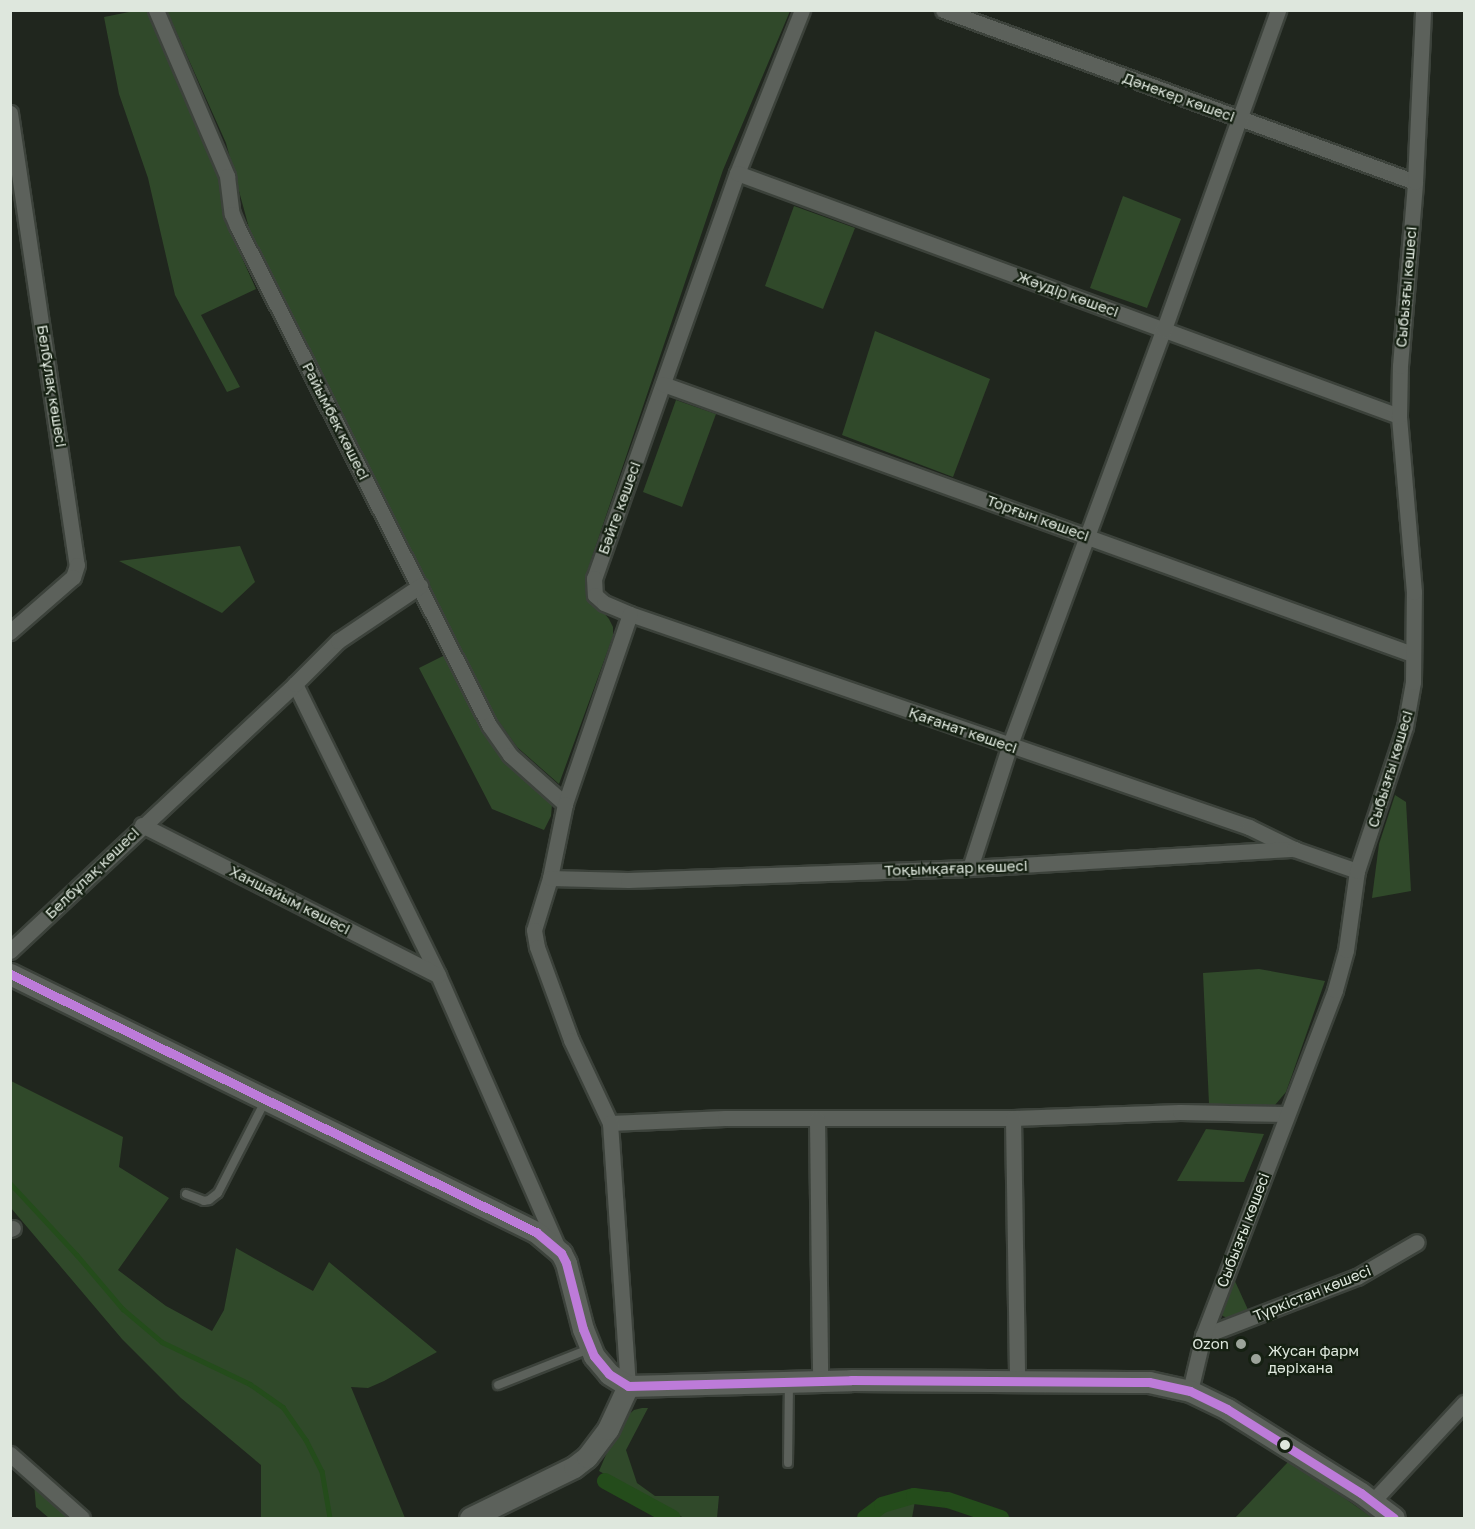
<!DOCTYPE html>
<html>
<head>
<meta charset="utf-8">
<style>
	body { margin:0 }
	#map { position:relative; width:1475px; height:1529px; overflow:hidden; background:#20261e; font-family:"Golos Text",sans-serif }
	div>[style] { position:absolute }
	.green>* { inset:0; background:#30492a }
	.stream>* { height:4.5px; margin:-2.25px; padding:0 2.25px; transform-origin:2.25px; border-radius:2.25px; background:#244c1b }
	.canal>* { height:16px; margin:-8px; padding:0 8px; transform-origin:8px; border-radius:8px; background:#244c1b }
	.roads { filter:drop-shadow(2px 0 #3c423b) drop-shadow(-2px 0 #3c423b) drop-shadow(0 2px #3c423b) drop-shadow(0 -2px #3c423b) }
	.lane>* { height:8px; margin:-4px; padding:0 4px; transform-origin:4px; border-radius:4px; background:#5c615b }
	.street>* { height:15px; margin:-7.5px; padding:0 7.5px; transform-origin:7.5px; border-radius:7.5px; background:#5c615b }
	.secondary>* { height:21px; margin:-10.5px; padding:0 10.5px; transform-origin:10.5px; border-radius:10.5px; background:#5c615b }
	.bus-1>* { height:9px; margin:-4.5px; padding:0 4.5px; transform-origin:4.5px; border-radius:4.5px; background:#bd7bd9 }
	.dots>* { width:16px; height:16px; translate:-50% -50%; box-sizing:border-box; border:3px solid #152012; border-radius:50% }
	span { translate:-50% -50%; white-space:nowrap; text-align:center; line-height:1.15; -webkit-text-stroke:4.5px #152012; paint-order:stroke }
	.street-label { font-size:15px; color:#dee7dd }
	.poi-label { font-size:15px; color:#dee7dd }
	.right { translate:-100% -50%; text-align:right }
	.left { translate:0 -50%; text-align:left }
	.frame { position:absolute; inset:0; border:12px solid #dee7dd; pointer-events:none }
</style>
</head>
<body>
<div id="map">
	<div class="green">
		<div style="clip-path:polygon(134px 11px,148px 11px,219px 173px,223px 186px,222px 204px,226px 222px,256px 289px,201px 315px,240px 387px,227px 392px,175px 295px,148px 178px,119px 94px,104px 17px)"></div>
		<div style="clip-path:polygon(167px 11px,790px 11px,723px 170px,588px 569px,585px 581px,587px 592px,609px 619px,613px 627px,613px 636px,559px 784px,517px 747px,492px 712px,249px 228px,226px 143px)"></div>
		<div style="clip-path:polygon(1123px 196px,1181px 219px,1147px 308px,1090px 288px)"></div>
		<div style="clip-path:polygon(794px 206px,855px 228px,823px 309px,765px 286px)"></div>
		<div style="clip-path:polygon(875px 331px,990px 379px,953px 477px,842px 435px)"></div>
		<div style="clip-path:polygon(676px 400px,716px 414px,682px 507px,643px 492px)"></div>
		<div style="clip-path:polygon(240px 546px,255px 582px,222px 613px,119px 561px)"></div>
		<div style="clip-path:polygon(447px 654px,496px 750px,511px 768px,547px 796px,552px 805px,551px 816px,544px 830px,492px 809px,419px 668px)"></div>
		<div style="clip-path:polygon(1395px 795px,1406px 802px,1411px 891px,1372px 898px,1379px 844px)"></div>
		<div style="clip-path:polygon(1259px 969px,1325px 981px,1286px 1092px,1275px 1105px,1209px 1104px,1203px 973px)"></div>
		<div style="clip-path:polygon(11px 1081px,123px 1137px,119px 1167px,169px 1198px,118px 1270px,166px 1306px,212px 1331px,224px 1310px,236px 1248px,313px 1291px,329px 1262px,437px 1352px,384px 1381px,368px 1388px,351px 1387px,405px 1518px,261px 1518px,261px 1465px,181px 1398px,122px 1339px,11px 1208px)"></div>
		<div style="clip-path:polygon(1206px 1129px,1264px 1134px,1244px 1182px,1177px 1181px)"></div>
		<div style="clip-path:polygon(1234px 1279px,1249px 1312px,1229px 1319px,1221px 1315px,1221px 1308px)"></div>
		<div style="clip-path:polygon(642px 1408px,648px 1408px,626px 1450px,637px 1483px,655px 1496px,719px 1496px,717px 1518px,684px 1518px,599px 1471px,620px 1422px,634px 1410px)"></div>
		<div style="clip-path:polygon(1288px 1462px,1343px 1497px,1373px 1518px,1235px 1518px)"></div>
		<div style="clip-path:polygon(34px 1484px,72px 1518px,49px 1518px,36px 1507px)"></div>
		<div style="clip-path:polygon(915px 1501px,912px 1518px,870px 1518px,897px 1503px)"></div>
	</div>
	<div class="stream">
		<div style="left:10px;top:1183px;width:98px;rotate:47.1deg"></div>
		<div style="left:77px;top:1255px;width:71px;rotate:49.6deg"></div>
		<div style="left:123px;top:1309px;width:51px;rotate:40.2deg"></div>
		<div style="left:162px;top:1342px;width:98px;rotate:25.5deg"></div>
		<div style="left:250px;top:1384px;width:40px;rotate:34.9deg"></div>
		<div style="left:283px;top:1407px;width:40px;rotate:55.1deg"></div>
		<div style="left:306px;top:1440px;width:35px;rotate:63deg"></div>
		<div style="left:322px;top:1471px;width:48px;rotate:80.3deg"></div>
	</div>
	<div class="canal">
		<div style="left:605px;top:1481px;width:77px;rotate:28.6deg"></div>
		<div style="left:865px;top:1518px;width:21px;rotate:-37deg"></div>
		<div style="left:882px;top:1505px;width:33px;rotate:-16deg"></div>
		<div style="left:914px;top:1496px;width:34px;rotate:7deg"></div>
		<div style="left:948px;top:1500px;width:56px;rotate:18.8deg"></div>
	</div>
	<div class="roads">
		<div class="lane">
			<div style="left:186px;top:1194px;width:19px;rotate:21deg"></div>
			<div style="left:204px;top:1201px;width:5px;rotate:-11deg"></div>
			<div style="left:209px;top:1200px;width:11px;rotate:-38deg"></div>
			<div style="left:218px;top:1193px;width:103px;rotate:-62.9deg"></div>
			<div style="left:498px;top:1385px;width:98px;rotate:-21.6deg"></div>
			<div style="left:788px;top:1463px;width:80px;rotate:-89.3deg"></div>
		</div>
		<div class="street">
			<div style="left:156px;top:10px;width:181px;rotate:66.8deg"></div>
			<div style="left:227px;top:176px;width:38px;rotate:83deg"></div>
			<div style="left:232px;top:214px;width:13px;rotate:67deg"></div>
			<div style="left:237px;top:226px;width:559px;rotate:63.21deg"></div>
			<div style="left:489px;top:725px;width:37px;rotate:55deg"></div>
			<div style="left:510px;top:755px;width:74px;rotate:41.7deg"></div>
			<div style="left:802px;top:10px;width:175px;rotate:111.7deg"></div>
			<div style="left:737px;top:173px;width:430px;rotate:109.4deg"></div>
			<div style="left:594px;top:578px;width:17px;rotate:87deg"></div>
			<div style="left:595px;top:595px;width:12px;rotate:42deg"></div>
			<div style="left:604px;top:603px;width:28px;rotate:23deg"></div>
			<div style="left:630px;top:614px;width:655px;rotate:18.99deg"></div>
			<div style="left:1249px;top:827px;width:50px;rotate:26.1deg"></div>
			<div style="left:943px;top:10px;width:502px;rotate:20.02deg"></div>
			<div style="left:10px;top:113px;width:457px;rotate:81.6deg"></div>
			<div style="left:77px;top:565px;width:13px;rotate:108deg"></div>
			<div style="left:73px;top:577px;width:84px;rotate:138.9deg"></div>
			<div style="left:737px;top:173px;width:705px;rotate:20.16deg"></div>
			<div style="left:663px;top:384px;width:796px;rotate:19.82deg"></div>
			<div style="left:630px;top:614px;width:201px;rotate:108.9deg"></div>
			<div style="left:565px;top:804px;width:76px;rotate:101.5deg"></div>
			<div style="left:550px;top:878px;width:54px;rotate:107.1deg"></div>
			<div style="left:534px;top:930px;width:17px;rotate:80deg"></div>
			<div style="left:537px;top:947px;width:99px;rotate:69.9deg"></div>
			<div style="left:571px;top:1040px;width:92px;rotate:64.8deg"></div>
			<div style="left:610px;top:1123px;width:115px;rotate:-2.5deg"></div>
			<div style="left:725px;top:1118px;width:288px"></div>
			<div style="left:1013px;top:1118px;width:167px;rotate:-2.1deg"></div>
			<div style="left:1180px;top:1112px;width:107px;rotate:1.1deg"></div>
			<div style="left:295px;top:684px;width:324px;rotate:63.8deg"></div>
			<div style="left:438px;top:975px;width:300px;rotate:66.3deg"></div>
			<div style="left:142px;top:825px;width:332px;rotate:26.9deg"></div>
			<div style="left:970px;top:868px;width:127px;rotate:-72.1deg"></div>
			<div style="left:1009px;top:747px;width:446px;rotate:-69.7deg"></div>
			<div style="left:1164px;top:329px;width:339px;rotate:-70.3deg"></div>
			<div style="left:550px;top:878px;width:78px;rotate:1.5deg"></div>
			<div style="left:628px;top:880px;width:342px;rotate:-2deg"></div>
			<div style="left:970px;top:868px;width:325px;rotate:-3.4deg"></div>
			<div style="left:1294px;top:849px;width:67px;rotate:19.2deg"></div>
			<div style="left:10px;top:951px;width:391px;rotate:-43.1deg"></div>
			<div style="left:295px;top:684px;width:61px;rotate:-45deg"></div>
			<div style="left:338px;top:641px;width:99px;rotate:-33.9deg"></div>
			<div style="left:1013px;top:1118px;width:262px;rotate:89.1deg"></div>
			<div style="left:817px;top:1119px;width:263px;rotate:89.3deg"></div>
			<div style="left:610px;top:1123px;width:264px;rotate:86.1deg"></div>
			<div style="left:10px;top:1229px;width:3px;rotate:-18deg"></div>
			<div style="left:1203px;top:1336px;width:165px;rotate:-21deg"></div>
			<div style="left:1357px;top:1277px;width:69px;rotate:-30.3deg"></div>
			<div style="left:1190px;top:1391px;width:57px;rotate:-76.7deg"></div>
			<div style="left:1203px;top:1336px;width:370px;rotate:-69.1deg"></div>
			<div style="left:1335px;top:990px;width:41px;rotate:-74.6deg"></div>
			<div style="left:1346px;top:950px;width:80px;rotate:-82.1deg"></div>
			<div style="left:1357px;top:871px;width:152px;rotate:-71.6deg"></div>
			<div style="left:1405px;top:727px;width:46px;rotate:-79.9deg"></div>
			<div style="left:1413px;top:682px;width:90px;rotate:-89.4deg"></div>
			<div style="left:1414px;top:592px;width:177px;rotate:-94.9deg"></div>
			<div style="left:1399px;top:416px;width:50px;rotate:-88.9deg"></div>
			<div style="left:1400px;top:366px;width:185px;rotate:-85.3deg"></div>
			<div style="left:1415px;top:182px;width:172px;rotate:-87.3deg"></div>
			<div style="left:10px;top:1454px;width:96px;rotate:41.6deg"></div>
			<div style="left:1373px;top:1501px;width:134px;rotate:-47.1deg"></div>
		</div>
		<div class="secondary">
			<div style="left:10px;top:974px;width:586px;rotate:26.13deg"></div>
			<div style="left:536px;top:1232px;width:33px;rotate:40deg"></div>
			<div style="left:561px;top:1253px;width:11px;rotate:63deg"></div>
			<div style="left:566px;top:1263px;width:68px;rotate:75.6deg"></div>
			<div style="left:583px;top:1329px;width:29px;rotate:68deg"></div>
			<div style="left:594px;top:1356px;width:23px;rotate:50deg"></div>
			<div style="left:609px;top:1374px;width:22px;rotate:32deg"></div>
			<div style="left:628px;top:1386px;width:223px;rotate:-1.5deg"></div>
			<div style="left:851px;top:1380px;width:298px;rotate:0.4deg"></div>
			<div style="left:1149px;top:1382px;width:42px;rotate:12.4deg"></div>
			<div style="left:1190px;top:1391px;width:41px;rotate:25.9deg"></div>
			<div style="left:1227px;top:1409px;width:158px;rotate:32.1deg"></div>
			<div style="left:1361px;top:1493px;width:41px;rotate:37.1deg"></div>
			<div style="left:470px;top:1518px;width:116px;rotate:-26.1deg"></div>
			<div style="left:574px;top:1467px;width:16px;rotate:-38deg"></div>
			<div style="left:587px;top:1457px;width:35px;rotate:-53deg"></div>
			<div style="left:608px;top:1429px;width:47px;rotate:-65.1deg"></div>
		</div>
	</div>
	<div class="bus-1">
		<div style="left:10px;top:974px;width:586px;rotate:26.13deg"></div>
		<div style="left:536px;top:1232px;width:33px;rotate:40deg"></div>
		<div style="left:561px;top:1253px;width:11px;rotate:63deg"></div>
		<div style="left:566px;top:1263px;width:68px;rotate:75.6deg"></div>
		<div style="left:583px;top:1329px;width:29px;rotate:68deg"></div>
		<div style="left:594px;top:1356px;width:23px;rotate:50deg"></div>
		<div style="left:609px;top:1374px;width:22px;rotate:32deg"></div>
		<div style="left:628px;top:1386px;width:223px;rotate:-1.5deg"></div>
		<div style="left:851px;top:1380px;width:298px;rotate:0.4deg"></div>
		<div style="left:1149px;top:1382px;width:42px;rotate:12.4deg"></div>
		<div style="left:1190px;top:1391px;width:41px;rotate:25.9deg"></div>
		<div style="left:1227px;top:1409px;width:158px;rotate:32.1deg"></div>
		<div style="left:1361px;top:1493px;width:41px;rotate:37.1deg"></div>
	</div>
	<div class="dots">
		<div style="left:1241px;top:1344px;background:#9ca39a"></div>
		<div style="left:1256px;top:1359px;background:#9ca39a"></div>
		<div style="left:1285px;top:1445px;background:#dee7dd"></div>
	</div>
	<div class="street-label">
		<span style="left:1179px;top:97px;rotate:20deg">Дәнекер көшесі</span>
		<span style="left:1406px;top:287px;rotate:-85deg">Сыбызғы көшесі</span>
		<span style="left:1068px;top:294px;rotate:20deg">Жәудір көшесі</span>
		<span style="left:52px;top:386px;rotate:81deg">Белбұлақ көшесі</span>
		<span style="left:336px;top:421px;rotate:63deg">Райымбек көшесі</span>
		<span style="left:619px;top:508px;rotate:-70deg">Бәйге көшесі</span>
		<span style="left:1038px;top:518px;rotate:20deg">Торғын көшесі</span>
		<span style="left:963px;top:730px;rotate:19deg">Қағанат көшесі</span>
		<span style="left:1390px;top:769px;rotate:-73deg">Сыбызғы көшесі</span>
		<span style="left:956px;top:868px;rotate:-2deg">Тоқымқағар көшесі</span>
		<span style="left:92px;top:873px;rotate:-44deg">Белбұлақ көшесі</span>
		<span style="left:290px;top:900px;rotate:27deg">Ханшайым көшесі</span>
		<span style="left:1243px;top:1230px;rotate:-69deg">Сыбызғы көшесі</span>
		<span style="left:1312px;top:1293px;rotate:-22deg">Түркістан көшесі</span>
	</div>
	<div class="poi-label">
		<span class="right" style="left:1229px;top:1344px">Ozon</span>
		<span class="left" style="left:1268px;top:1359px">Жусан фарм<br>дәріхана</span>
	</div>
	<div class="frame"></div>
</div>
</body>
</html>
